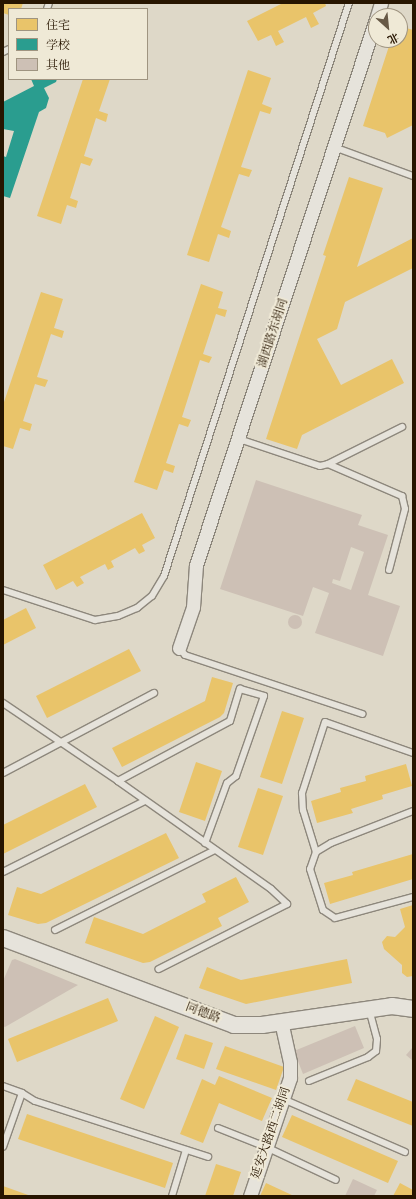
<!DOCTYPE html>
<html>
<head>
<meta charset="utf-8">
<style>
	body { margin:0 }
	#map { position:relative; width:416px; height:1199px; overflow:hidden; background:#ded8c8; font-family:"IM FELL English","Noto Serif SC",serif }
	div>[style] { position:absolute }
	.homes>* { inset:0; background:#e9c46a }
	.schools>* { inset:0; background:#2a9d8f }
	.building>* { inset:0; background:#cdc0b5 }
	.round { border-radius:50% }
	.roads { filter:drop-shadow(1px 0 #8d877c) drop-shadow(-1px 0 #8d877c) drop-shadow(0 1px #8d877c) drop-shadow(0 -1px #8d877c) }
	.service>* { height:6px; margin:-3px; padding:0 3px; transform-origin:3px; border-radius:3px; background:#e6e3db }
	.minor>* { height:13px; margin:-6.5px; padding:0 6.5px; transform-origin:6.5px; border-radius:6.5px; background:#e6e3db }
	.tertiary>* { height:16px; margin:-8px; padding:0 8px; transform-origin:8px; border-radius:8px; background:#e6e3db }
	span { translate:-50% -50%; white-space:nowrap; text-align:center; line-height:1.15; -webkit-text-stroke:4px #efe9d6; paint-order:stroke }
	.street-label { font-size:12px; color:#271500 }
	.frame { position:absolute; inset:0; border:4px solid #271500; pointer-events:none }
	.legend { position:absolute; left:8px; top:8px; width:140px; height:72px; box-sizing:border-box; background:#efe9d6; border:1px solid #9f9480; margin:0; padding:5px 7px; list-style:none; font-size:12px; color:#271500 }
	.legend li { display:flex; align-items:center; gap:8px; height:20px }
	.legend b { width:20px; border:1px solid #9f9480 }
	.north { position:absolute; left:368px; top:8px; width:40px; height:40px; box-sizing:border-box; background:#efe9d6; border:1px solid #9f9480; border-radius:50%; rotate:153deg; font-size:11px; font-weight:700; line-height:16px; text-align:center; color:#271500 }
	.north::after { content:''; display:block; margin:auto; width:14px; height:18px; background:#675946; clip-path:polygon(50% 0,100% 100%,50% 72%,0 100%) }
</style>
</head>
<body>
<div id="map">
	<div class="homes">
		<div style="clip-path:polygon(3px 3px,23px 3px,21px 9px,9px 9px,9px 15px,3px 13px)"></div>
		<div style="clip-path:polygon(283px 3px,325px 3px,326px 6px,313px 13px,319px 24px,311px 28px,306px 17px,278px 31px,284px 42px,276px 46px,271px 35px,258px 41px,247px 21px)"></div>
		<div style="clip-path:polygon(400px 26px,413px 30px,413px 125px,387px 138px,385px 133px,363px 126px,391px 40px,400px 40px)"></div>
		<div style="clip-path:polygon(248px 70px,271px 78px,262px 104px,272px 108px,270px 114px,260px 111px,241px 167px,252px 170px,249px 177px,239px 174px,221px 227px,231px 231px,229px 238px,218px 234px,209px 262px,187px 255px)"></div>
		<div style="clip-path:polygon(83px 79px,110px 79px,99px 111px,108px 114px,106px 122px,96px 118px,84px 156px,93px 159px,90px 166px,81px 163px,70px 198px,78px 201px,76px 208px,67px 205px,61px 224px,37px 216px)"></div>
		<div style="clip-path:polygon(349px 177px,383px 188px,357px 267px,413px 238px,413px 268px,345px 302px,337px 329px,317px 339px,341px 385px,392px 359px,404px 383px,302px 435px,297px 449px,266px 439px,326px 256px,323px 255px)"></div>
		<div style="clip-path:polygon(201px 284px,223px 292px,218px 308px,227px 310px,225px 317px,216px 314px,203px 354px,212px 357px,209px 363px,200px 360px,182px 417px,191px 420px,188px 427px,179px 424px,166px 463px,175px 466px,173px 473px,164px 470px,157px 490px,134px 482px)"></div>
		<div style="clip-path:polygon(41px 292px,63px 299px,54px 328px,64px 331px,62px 338px,51px 334px,37px 377px,48px 380px,45px 387px,35px 384px,23px 421px,32px 424px,30px 431px,20px 428px,13px 449px,3px 446px,3px 405px)"></div>
		<div style="clip-path:polygon(142px 513px,155px 538px,142px 545px,145px 551px,139px 554px,135px 548px,111px 561px,114px 567px,108px 570px,105px 564px,80px 577px,84px 583px,77px 587px,73px 581px,56px 590px,43px 565px)"></div>
		<div style="clip-path:polygon(26px 608px,36px 628px,3px 645px,3px 620px)"></div>
		<div style="clip-path:polygon(129px 649px,141px 671px,47px 718px,36px 696px)"></div>
		<div style="clip-path:polygon(212px 677px,233px 683px,224px 713px,220px 717px,122px 767px,112px 748px,205px 701px)"></div>
		<div style="clip-path:polygon(282px 711px,304px 718px,282px 784px,260px 777px)"></div>
		<div style="clip-path:polygon(196px 762px,222px 771px,205px 821px,179px 812px)"></div>
		<div style="clip-path:polygon(406px 764px,412px 786px,382px 795px,383px 799px,351px 809px,353px 813px,317px 823px,311px 801px,341px 792px,340px 788px,366px 781px,365px 776px)"></div>
		<div style="clip-path:polygon(85px 784px,97px 807px,3px 854px,3px 825px)"></div>
		<div style="clip-path:polygon(258px 788px,283px 796px,263px 855px,238px 847px)"></div>
		<div style="clip-path:polygon(166px 833px,179px 858px,46px 923px,38px 924px,8px 915px,17px 887px,41px 894px)"></div>
		<div style="clip-path:polygon(413px 854px,413px 879px,330px 904px,324px 883px,353px 875px,352px 872px)"></div>
		<div style="clip-path:polygon(236px 877px,249px 902px,218px 918px,222px 926px,150px 962px,143px 963px,85px 943px,94px 917px,143px 934px,206px 902px,202px 894px)"></div>
		<div style="clip-path:polygon(413px 905px,413px 976px,407px 977px,402px 973px,402px 965px,384px 949px,382px 942px,387px 936px,395px 937px,405px 927px,400px 909px)"></div>
		<div style="clip-path:polygon(347px 959px,352px 983px,246px 1004px,199px 988px,207px 967px,241px 980px)"></div>
		<div style="clip-path:polygon(108px 998px,118px 1021px,17px 1062px,8px 1039px)"></div>
		<div style="clip-path:polygon(155px 1016px,179px 1027px,144px 1109px,120px 1099px)"></div>
		<div style="clip-path:polygon(185px 1034px,213px 1043px,204px 1069px,176px 1059px)"></div>
		<div style="clip-path:polygon(225px 1046px,284px 1067px,276px 1090px,216px 1069px)"></div>
		<div style="clip-path:polygon(219px 1076px,272px 1098px,262px 1121px,219px 1103px,203px 1143px,180px 1134px,202px 1079px,215px 1085px)"></div>
		<div style="clip-path:polygon(356px 1079px,413px 1102px,413px 1126px,347px 1100px)"></div>
		<div style="clip-path:polygon(27px 1114px,173px 1163px,165px 1188px,18px 1139px)"></div>
		<div style="clip-path:polygon(292px 1115px,398px 1161px,388px 1183px,282px 1137px)"></div>
		<div style="clip-path:polygon(216px 1164px,241px 1172px,233px 1196px,205px 1196px)"></div>
		<div style="clip-path:polygon(266px 1183px,294px 1196px,260px 1196px)"></div>
		<div style="clip-path:polygon(400px 1183px,413px 1190px,413px 1196px,393px 1196px)"></div>
		<div style="clip-path:polygon(3px 1186px,31px 1196px,3px 1196px)"></div>
	</div>
	<div class="schools">
		<div style="clip-path:polygon(31px 79px,57px 79px,56px 82px,44px 88px,49px 98px,46px 108px,39px 112px,10px 198px,3px 196px,3px 156px,6px 157px,14px 131px,3px 129px,3px 102px,34px 86px)"></div>
	</div>
	<div class="building">
		<div style="clip-path:polygon(evenodd,256px 480px,362px 515px,358px 525px,388px 535px,368px 595px,400px 606px,383px 656px,315px 633px,329px 593px,313px 587px,303px 616px,220px 589px,256px 480px,351px 547px,364px 552px,351px 590px,332px 583px,333px 579px,340px 581px,351px 547px)"></div>
		<div class="round" style="left:288px;top:615px;width:14px;height:14px"></div>
		<div style="clip-path:polygon(15px 959px,78px 985px,5px 1027px,3px 1026px,3px 981px,12px 960px)"></div>
		<div style="clip-path:polygon(355px 1026px,364px 1048px,303px 1074px,294px 1051px)"></div>
		<div style="clip-path:polygon(413px 1047px,413px 1061px,406px 1055px)"></div>
		<div style="clip-path:polygon(353px 1179px,377px 1190px,374px 1196px,345px 1196px)"></div>
	</div>
	<div class="roads">
		<div class="service">
			<div style="left:47px;top:9px;width:6px;rotate:-72deg"></div>
			<div style="left:3px;top:52px;width:7px;rotate:-27deg"></div>
			<div style="left:334px;top:147px;width:84px;rotate:20.2deg"></div>
			<div style="left:239px;top:439px;width:85px;rotate:18.4deg"></div>
			<div style="left:320px;top:466px;width:8px;rotate:-14deg"></div>
			<div style="left:328px;top:464px;width:83px;rotate:-26.6deg"></div>
			<div style="left:328px;top:464px;width:81px;rotate:23.4deg"></div>
			<div style="left:402px;top:496px;width:13px;rotate:77deg"></div>
			<div style="left:405px;top:509px;width:63px;rotate:104.7deg"></div>
			<div style="left:3px;top:590px;width:97px;rotate:18.1deg"></div>
			<div style="left:95px;top:620px;width:23px;rotate:-10deg"></div>
			<div style="left:118px;top:616px;width:21px;rotate:-23deg"></div>
			<div style="left:137px;top:608px;width:19px;rotate:-39deg"></div>
			<div style="left:152px;top:596px;width:23px;rotate:-59deg"></div>
			<div style="left:164px;top:576px;width:602px;rotate:-72.11deg"></div>
			<div style="left:179px;top:648px;width:9px;rotate:49deg"></div>
			<div style="left:185px;top:655px;width:187px;rotate:18.4deg"></div>
			<div style="left:3px;top:703px;width:139px;rotate:34.1deg"></div>
			<div style="left:118px;top:781px;width:187px;rotate:35.2deg"></div>
			<div style="left:271px;top:889px;width:22px;rotate:43deg"></div>
			<div style="left:287px;top:904px;width:144px;rotate:153.1deg"></div>
			<div style="left:413px;top:753px;width:93px;rotate:-160.6deg"></div>
			<div style="left:325px;top:722px;width:75px;rotate:107.9deg"></div>
			<div style="left:302px;top:793px;width:17px;rotate:87deg"></div>
			<div style="left:303px;top:810px;width:44px;rotate:72.8deg"></div>
			<div style="left:316px;top:852px;width:18px;rotate:109deg"></div>
			<div style="left:310px;top:869px;width:43px;rotate:72.4deg"></div>
			<div style="left:323px;top:910px;width:14px;rotate:34deg"></div>
			<div style="left:335px;top:918px;width:81px;rotate:-15.1deg"></div>
			<div style="left:3px;top:773px;width:171px;rotate:-27.9deg"></div>
			<div style="left:118px;top:781px;width:127px;rotate:-28.2deg"></div>
			<div style="left:230px;top:721px;width:34px;rotate:-73deg"></div>
			<div style="left:240px;top:689px;width:25px;rotate:16deg"></div>
			<div style="left:264px;top:696px;width:85px;rotate:109.3deg"></div>
			<div style="left:236px;top:776px;width:11px;rotate:142deg"></div>
			<div style="left:227px;top:783px;width:64px;rotate:110.1deg"></div>
			<div style="left:316px;top:852px;width:17px;rotate:-31deg"></div>
			<div style="left:331px;top:843px;width:88px;rotate:-21.3deg"></div>
			<div style="left:3px;top:872px;width:159px;rotate:-26.6deg"></div>
			<div style="left:55px;top:930px;width:179px;rotate:-26.6deg"></div>
			<div style="left:309px;top:1081px;width:64px;rotate:-22.1deg"></div>
			<div style="left:368px;top:1057px;width:10px;rotate:-37deg"></div>
			<div style="left:376px;top:1051px;width:12px;rotate:-85deg"></div>
			<div style="left:377px;top:1039px;width:30px;rotate:-105deg"></div>
			<div style="left:3px;top:1086px;width:20px;rotate:20deg"></div>
			<div style="left:22px;top:1093px;width:57px;rotate:109.4deg"></div>
			<div style="left:22px;top:1093px;width:15px;rotate:32deg"></div>
			<div style="left:35px;top:1101px;width:182px;rotate:17.9deg"></div>
			<div style="left:283px;top:1099px;width:133px;rotate:23.5deg"></div>
			<div style="left:218px;top:1128px;width:52px;rotate:21.6deg"></div>
			<div style="left:266px;top:1147px;width:77px;rotate:25.2deg"></div>
			<div style="left:172px;top:1196px;width:48px;rotate:-73.1deg"></div>
		</div>
		<div class="minor">
			<div style="left:377px;top:16px;width:14px;rotate:-73deg"></div>
			<div style="left:179px;top:648px;width:43px;rotate:-71.1deg"></div>
			<div style="left:193px;top:607px;width:42px;rotate:-85.9deg"></div>
			<div style="left:196px;top:565px;width:575px;rotate:-71.75deg"></div>
			<div style="left:250px;top:1196px;width:125px;rotate:-71.3deg"></div>
			<div style="left:290px;top:1078px;width:16px;rotate:-90deg"></div>
			<div style="left:290px;top:1062px;width:42px;rotate:-102.4deg"></div>
		</div>
		<div class="tertiary">
			<div style="left:3px;top:938px;width:247px;rotate:20.6deg"></div>
			<div style="left:234px;top:1025px;width:28px"></div>
			<div style="left:262px;top:1025px;width:131px;rotate:-8.3deg"></div>
			<div style="left:392px;top:1006px;width:21px;rotate:8deg"></div>
		</div>
	</div>
	<div class="street-label">
		<span style="left:273px;top:333px;rotate:-72deg">湖西路东胡同</span>
		<span style="left:203px;top:1013px;rotate:21deg">同德路</span>
		<span style="left:271px;top:1133px;rotate:-71deg">延安大路西二胡同</span>
	</div>
	<div class="frame"></div>
	<ul class="legend">
	<li><b style="height:11px;background:#e9c46a"></b>住宅</li>
	<li><b style="height:11px;background:#2a9d8f"></b>学校</li>
	<li><b style="height:11px;background:#cdc0b5"></b>其他</li>
	</ul>
	<div class="north">北</div>
</div>
</body>
</html>
